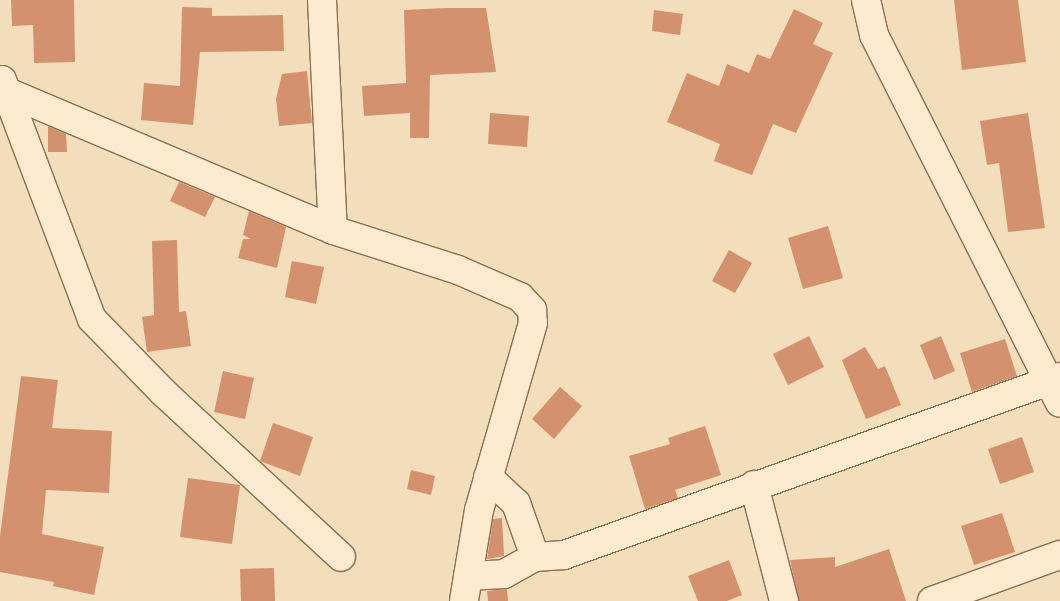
<!DOCTYPE html>
<html>
<head>
<meta charset="utf-8">
<style>
	body { margin:0 }
	#map { position:relative; width:1060px; height:601px; overflow:hidden; background:#f2debb; font-family:"Zilla Slab",serif }
	div>[style] { position:absolute }
	.building>* { inset:0; background:#d4916d }
	.roads { filter:drop-shadow(1px 0 #8b6d53) drop-shadow(-1px 0 #8b6d53) drop-shadow(0 1px #8b6d53) drop-shadow(0 -1px #8b6d53) }
	.street>* { height:28px; margin:-14px; padding:0 14px; transform-origin:14px; border-radius:14px; background:#fcebcf }
	span { translate:-50% -50%; white-space:nowrap; text-align:center; line-height:1.15; -webkit-text-stroke:5px #f9e8cb; paint-order:stroke }
</style>
</head>
<body>
<div id="map">
	<div class="building">
		<div style="clip-path:polygon(11px 0,74px 0,75px 62px,34px 63px,33px 25px,12px 26px)"></div>
		<div style="clip-path:polygon(954px 0,1018px 0,1026px 62px,962px 70px)"></div>
		<div style="clip-path:polygon(182px 7px,212px 8px,212px 16px,283px 15px,284px 51px,200px 52px,193px 125px,141px 120px,144px 83px,180px 86px)"></div>
		<div style="clip-path:polygon(446px 8px,486px 8px,496px 72px,430px 75px,429px 138px,410px 138px,410px 113px,364px 116px,362px 86px,406px 83px,404px 10px)"></div>
		<div style="clip-path:polygon(794px 9px,823px 23px,813px 44px,833px 53px,796px 133px,773px 124px,752px 175px,714px 161px,720px 144px,667px 122px,687px 73px,719px 86px,727px 64px,749px 73px,757px 54px,770px 59px)"></div>
		<div style="clip-path:polygon(654px 10px,683px 14px,680px 35px,652px 31px)"></div>
		<div style="clip-path:polygon(307px 71px,312px 123px,279px 126px,276px 99px,282px 74px)"></div>
		<div style="clip-path:polygon(490px 113px,529px 116px,527px 147px,488px 144px)"></div>
		<div style="clip-path:polygon(1028px 113px,1045px 228px,1008px 232px,999px 163px,987px 165px,980px 121px)"></div>
		<div style="clip-path:polygon(48px 126px,66px 134px,67px 152px,48px 152px)"></div>
		<div style="clip-path:polygon(179px 182px,215px 197px,205px 217px,170px 201px)"></div>
		<div style="clip-path:polygon(249px 211px,286px 227px,277px 268px,238px 258px,243px 239px,251px 239px,243px 235px)"></div>
		<div style="clip-path:polygon(828px 226px,843px 278px,803px 289px,788px 238px)"></div>
		<div style="clip-path:polygon(177px 240px,179px 312px,186px 311px,191px 346px,147px 352px,142px 317px,154px 315px,152px 241px)"></div>
		<div style="clip-path:polygon(729px 250px,752px 263px,735px 293px,712px 281px)"></div>
		<div style="clip-path:polygon(292px 261px,324px 267px,316px 304px,285px 297px)"></div>
		<div style="clip-path:polygon(809px 336px,824px 367px,788px 385px,773px 354px)"></div>
		<div style="clip-path:polygon(941px 336px,955px 371px,934px 380px,920px 345px)"></div>
		<div style="clip-path:polygon(1005px 339px,1017px 376px,972px 392px,960px 353px)"></div>
		<div style="clip-path:polygon(865px 347px,878px 369px,885px 366px,901px 405px,866px 419px,842px 360px)"></div>
		<div style="clip-path:polygon(223px 371px,254px 378px,245px 419px,214px 412px)"></div>
		<div style="clip-path:polygon(21px 376px,58px 380px,52px 428px,112px 431px,109px 493px,46px 490px,42px 534px,104px 547px,94px 595px,53px 586px,54px 582px,0 572px,0 536px)"></div>
		<div style="clip-path:polygon(560px 387px,582px 406px,554px 439px,532px 419px)"></div>
		<div style="clip-path:polygon(273px 423px,313px 437px,300px 476px,260px 461px)"></div>
		<div style="clip-path:polygon(705px 426px,721px 475px,675px 490px,678px 498px,645px 509px,629px 456px,670px 444px,668px 438px)"></div>
		<div style="clip-path:polygon(1022px 437px,1034px 472px,1000px 484px,988px 449px)"></div>
		<div style="clip-path:polygon(411px 470px,435px 476px,431px 495px,407px 489px)"></div>
		<div style="clip-path:polygon(188px 478px,240px 485px,232px 544px,180px 537px)"></div>
		<div style="clip-path:polygon(1002px 513px,1015px 552px,974px 565px,961px 526px)"></div>
		<div style="clip-path:polygon(502px 518px,504px 556px,487px 559px,493px 519px)"></div>
		<div style="clip-path:polygon(889px 549px,906px 601px,799px 601px,790px 560px,835px 557px,835px 567px)"></div>
		<div style="clip-path:polygon(729px 560px,742px 595px,727px 601px,698px 601px,688px 576px)"></div>
		<div style="clip-path:polygon(274px 568px,275px 601px,241px 601px,240px 569px)"></div>
		<div style="clip-path:polygon(507px 589px,508px 601px,488px 601px,487px 591px)"></div>
	</div>
	<div class="roads">
		<div class="street">
			<div style="left:322px;top:0;width:230px;rotate:87.3deg"></div>
			<div style="left:866px;top:0;width:36px;rotate:77deg"></div>
			<div style="left:874px;top:35px;width:412px;rotate:63.2deg"></div>
			<div style="left:2px;top:80px;width:255px;rotate:69.4deg"></div>
			<div style="left:92px;top:319px;width:103px;rotate:45.8deg"></div>
			<div style="left:164px;top:393px;width:241px;rotate:42.8deg"></div>
			<div style="left:7px;top:92px;width:354px;rotate:22.9deg"></div>
			<div style="left:333px;top:230px;width:131px;rotate:17.7deg"></div>
			<div style="left:458px;top:270px;width:68px;rotate:23.5deg"></div>
			<div style="left:520px;top:297px;width:18px;rotate:47deg"></div>
			<div style="left:532px;top:310px;width:13px;rotate:86deg"></div>
			<div style="left:533px;top:323px;width:195px;rotate:106.1deg"></div>
			<div style="left:479px;top:510px;width:92px;rotate:99.4deg"></div>
			<div style="left:488px;top:477px;width:38px;rotate:43deg"></div>
			<div style="left:516px;top:503px;width:57px;rotate:70.6deg"></div>
			<div style="left:754px;top:485px;width:120px;rotate:75.5deg"></div>
			<div style="left:468px;top:576px;width:36px;rotate:-3deg"></div>
			<div style="left:504px;top:574px;width:35px;rotate:-29deg"></div>
			<div style="left:535px;top:557px;width:29px;rotate:-4deg"></div>
			<div style="left:564px;top:555px;width:527px;rotate:-19.74deg"></div>
			<div style="left:932px;top:601px;width:136px;rotate:-19.8deg"></div>
		</div>
	</div>
</div>
</body>
</html>
